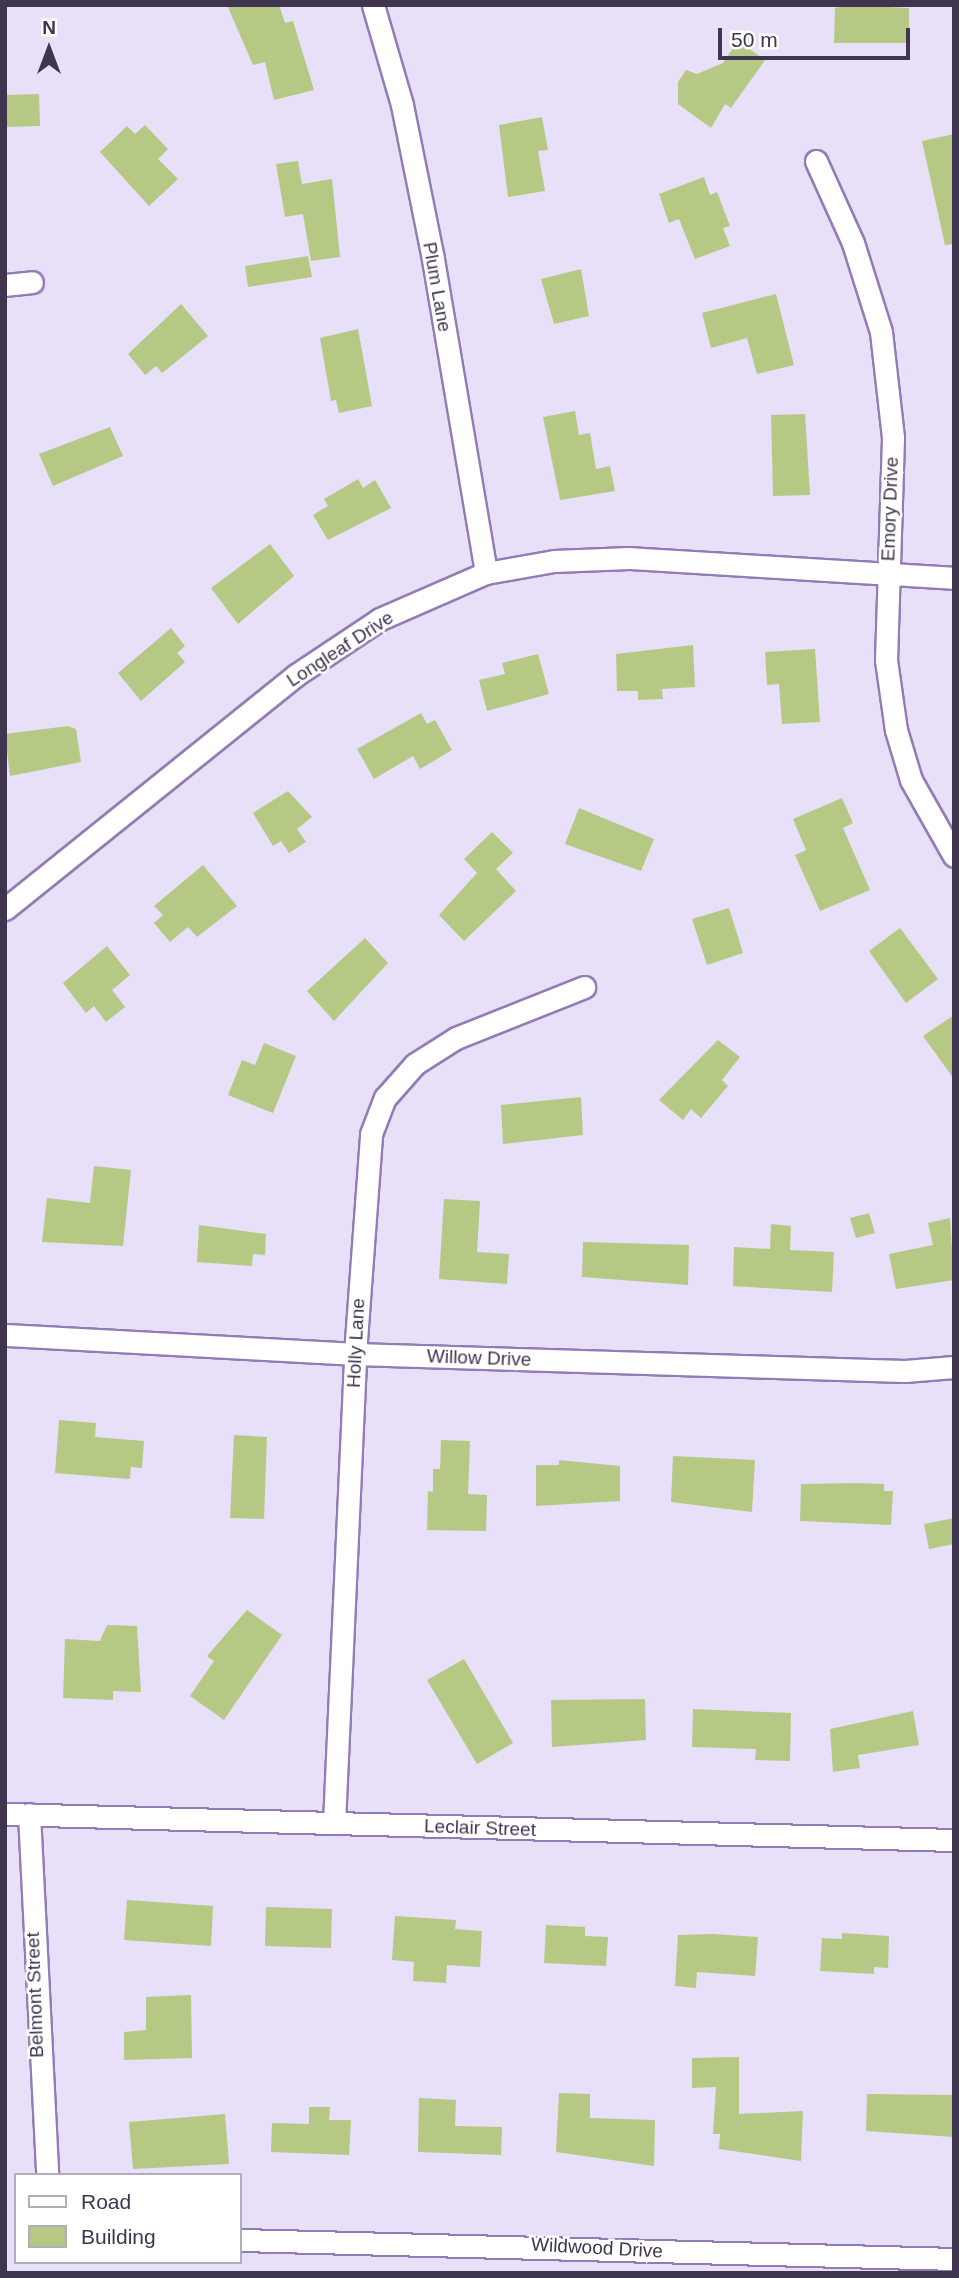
<!DOCTYPE html>
<html>
<head>
<meta charset="utf-8">
<style>
	body { margin:0 }
	#map { position:relative; width:959px; height:2278px; overflow:hidden; background:#e8dff9; font-family:Arial,sans-serif }
	div>[style] { position:absolute }
	.building>* { inset:0; background:#b5c984 }
	.roads { filter:drop-shadow(2px 0 #927cb6) drop-shadow(-2px 0 #927cb6) drop-shadow(0 2px #927cb6) drop-shadow(0 -2px #927cb6) }
	.minor>* { height:21px; margin:-10.5px; padding:0 10.5px; transform-origin:10.5px; border-radius:10.5px; background:#fff }
	span { translate:-50% -50%; white-space:nowrap; text-align:center; line-height:1.15; -webkit-text-stroke:5px #fff; paint-order:stroke }
	.street-label { font-size:19px; color:#3f354f }
	.frame { position:absolute; inset:0; border:7px solid #3f354f; pointer-events:none }
	.legend { position:absolute; left:14px; top:2173px; width:228px; height:91px; box-sizing:border-box; background:#fff; border:2px solid #b2aeb9; margin:0; padding:9px 12px; list-style:none; font-size:21px; color:#3f354f }
	.legend li { display:flex; align-items:center; gap:14px; height:35px }
	.legend b { width:35px; border:2px solid #b2aeb9 }
	.north { position:absolute; left:14px; top:14px; width:70px; height:70px; -webkit-text-stroke:5px #fff; paint-order:stroke; rotate:0deg; font-size:19px; font-weight:700; line-height:28px; text-align:center; color:#3f354f }
	.north::after { content:''; display:block; margin:auto; width:24px; height:32px; background:#3f354f; clip-path:polygon(50% 0,100% 100%,50% 72%,0 100%) }
	.scale { position:absolute; left:718px; top:28px; width:192px; height:32px; box-sizing:border-box; border:4px solid #3f354f; border-top:0; padding-left:9px; font-size:21px; line-height:24px; white-space:nowrap; color:#3f354f; -webkit-text-stroke:5px #fff; paint-order:stroke }
</style>
</head>
<body>
<div id="map">
	<div class="building">
		<div style="clip-path:polygon(227px 5px,279px 5px,285px 23px,293px 21px,314px 90px,274px 100px,265px 62px,253px 65px)"></div>
		<div style="clip-path:polygon(849px 5px,909px 8px,909px 43px,834px 43px,835px 8px)"></div>
		<div style="clip-path:polygon(738px 41px,765px 60px,731px 108px,725px 104px,711px 128px,678px 104px,678px 82px,686px 70px,697px 74px,723px 63px)"></div>
		<div style="clip-path:polygon(39px 94px,40px 126px,5px 127px,5px 95px)"></div>
		<div style="clip-path:polygon(542px 117px,548px 150px,538px 151px,545px 191px,508px 197px,499px 125px)"></div>
		<div style="clip-path:polygon(145px 125px,168px 149px,158px 159px,178px 179px,149px 206px,100px 152px,127px 126px,135px 134px)"></div>
		<div style="clip-path:polygon(954px 134px,954px 244px,945px 245px,922px 141px)"></div>
		<div style="clip-path:polygon(298px 161px,302px 184px,332px 179px,340px 257px,311px 261px,303px 214px,285px 217px,276px 164px)"></div>
		<div style="clip-path:polygon(704px 177px,710px 195px,717px 192px,730px 226px,723px 228px,730px 246px,695px 259px,679px 219px,669px 223px,659px 194px)"></div>
		<div style="clip-path:polygon(308px 256px,312px 277px,248px 287px,245px 266px)"></div>
		<div style="clip-path:polygon(581px 269px,589px 316px,554px 324px,541px 279px)"></div>
		<div style="clip-path:polygon(776px 294px,794px 365px,757px 374px,747px 338px,711px 348px,702px 313px)"></div>
		<div style="clip-path:polygon(181px 304px,208px 336px,162px 373px,156px 366px,145px 375px,128px 354px)"></div>
		<div style="clip-path:polygon(358px 329px,372px 406px,339px 413px,336px 400px,331px 401px,320px 338px)"></div>
		<div style="clip-path:polygon(575px 411px,579px 435px,590px 433px,596px 469px,610px 466px,615px 491px,560px 500px,543px 417px)"></div>
		<div style="clip-path:polygon(805px 414px,810px 495px,773px 496px,771px 415px)"></div>
		<div style="clip-path:polygon(110px 427px,123px 456px,53px 486px,39px 454px)"></div>
		<div style="clip-path:polygon(358px 479px,363px 488px,375px 480px,391px 508px,328px 540px,313px 515px,328px 506px,324px 499px)"></div>
		<div style="clip-path:polygon(270px 544px,294px 576px,238px 624px,211px 588px)"></div>
		<div style="clip-path:polygon(171px 628px,185px 646px,177px 653px,185px 662px,141px 701px,118px 673px)"></div>
		<div style="clip-path:polygon(693px 645px,695px 687px,662px 689px,663px 699px,638px 700px,638px 691px,617px 691px,616px 654px)"></div>
		<div style="clip-path:polygon(815px 649px,820px 722px,782px 724px,779px 684px,767px 685px,765px 652px)"></div>
		<div style="clip-path:polygon(538px 654px,549px 694px,487px 711px,479px 680px,505px 674px,502px 663px)"></div>
		<div style="clip-path:polygon(421px 713px,427px 724px,435px 720px,452px 750px,420px 769px,413px 756px,374px 779px,357px 749px)"></div>
		<div style="clip-path:polygon(68px 726px,76px 729px,81px 762px,10px 776px,5px 734px)"></div>
		<div style="clip-path:polygon(288px 791px,312px 817px,297px 829px,306px 842px,289px 853px,281px 841px,273px 846px,253px 813px)"></div>
		<div style="clip-path:polygon(842px 798px,853px 823px,843px 828px,870px 890px,820px 911px,795px 855px,806px 850px,793px 819px)"></div>
		<div style="clip-path:polygon(579px 808px,654px 839px,641px 871px,565px 844px)"></div>
		<div style="clip-path:polygon(492px 832px,513px 853px,496px 869px,516px 891px,464px 941px,439px 915px,477px 873px,464px 859px)"></div>
		<div style="clip-path:polygon(203px 865px,237px 906px,197px 937px,188px 927px,170px 942px,154px 923px,163px 915px,154px 906px)"></div>
		<div style="clip-path:polygon(729px 908px,743px 953px,707px 965px,692px 919px)"></div>
		<div style="clip-path:polygon(900px 928px,938px 979px,906px 1003px,869px 951px)"></div>
		<div style="clip-path:polygon(365px 938px,388px 963px,334px 1021px,307px 991px)"></div>
		<div style="clip-path:polygon(107px 946px,130px 975px,112px 990px,125px 1007px,106px 1022px,94px 1006px,86px 1013px,63px 983px)"></div>
		<div style="clip-path:polygon(954px 1015px,954px 1079px,923px 1036px)"></div>
		<div style="clip-path:polygon(718px 1040px,740px 1057px,722px 1080px,728px 1086px,701px 1118px,691px 1109px,683px 1120px,659px 1100px)"></div>
		<div style="clip-path:polygon(264px 1043px,296px 1056px,273px 1113px,228px 1095px,242px 1060px,255px 1065px)"></div>
		<div style="clip-path:polygon(581px 1097px,583px 1135px,503px 1144px,501px 1105px)"></div>
		<div style="clip-path:polygon(94px 1166px,131px 1170px,123px 1246px,42px 1242px,47px 1198px,90px 1203px)"></div>
		<div style="clip-path:polygon(444px 1199px,480px 1201px,477px 1252px,509px 1254px,507px 1284px,439px 1279px)"></div>
		<div style="clip-path:polygon(869px 1213px,875px 1233px,856px 1238px,850px 1218px)"></div>
		<div style="clip-path:polygon(950px 1218px,954px 1280px,896px 1289px,889px 1254px,933px 1245px,928px 1223px)"></div>
		<div style="clip-path:polygon(771px 1224px,791px 1226px,790px 1250px,834px 1252px,832px 1292px,733px 1286px,734px 1247px,770px 1249px)"></div>
		<div style="clip-path:polygon(199px 1225px,266px 1234px,265px 1255px,253px 1254px,252px 1266px,197px 1262px)"></div>
		<div style="clip-path:polygon(583px 1242px,689px 1245px,688px 1285px,582px 1277px)"></div>
		<div style="clip-path:polygon(59px 1420px,96px 1423px,95px 1437px,144px 1441px,142px 1468px,131px 1467px,130px 1479px,55px 1473px)"></div>
		<div style="clip-path:polygon(234px 1435px,267px 1437px,264px 1519px,230px 1518px)"></div>
		<div style="clip-path:polygon(441px 1440px,470px 1441px,468px 1494px,487px 1495px,486px 1531px,427px 1530px,428px 1491px,433px 1492px,433px 1469px,440px 1469px)"></div>
		<div style="clip-path:polygon(673px 1456px,755px 1460px,752px 1512px,671px 1502px)"></div>
		<div style="clip-path:polygon(559px 1460px,620px 1466px,620px 1501px,536px 1506px,536px 1465px,559px 1465px)"></div>
		<div style="clip-path:polygon(858px 1483px,884px 1484px,884px 1491px,893px 1491px,891px 1525px,800px 1521px,801px 1484px)"></div>
		<div style="clip-path:polygon(954px 1518px,954px 1544px,929px 1549px,924px 1524px)"></div>
		<div style="clip-path:polygon(247px 1610px,282px 1635px,224px 1720px,190px 1696px,214px 1661px,207px 1656px)"></div>
		<div style="clip-path:polygon(107px 1625px,137px 1626px,141px 1692px,113px 1691px,113px 1700px,63px 1698px,65px 1639px,100px 1641px)"></div>
		<div style="clip-path:polygon(464px 1659px,513px 1743px,477px 1764px,427px 1680px)"></div>
		<div style="clip-path:polygon(645px 1699px,646px 1740px,552px 1747px,551px 1700px)"></div>
		<div style="clip-path:polygon(693px 1709px,791px 1713px,790px 1761px,755px 1760px,756px 1749px,692px 1747px)"></div>
		<div style="clip-path:polygon(913px 1711px,919px 1745px,858px 1755px,860px 1768px,833px 1772px,830px 1729px)"></div>
		<div style="clip-path:polygon(127px 1900px,213px 1906px,211px 1946px,124px 1940px)"></div>
		<div style="clip-path:polygon(266px 1907px,332px 1909px,331px 1948px,265px 1946px)"></div>
		<div style="clip-path:polygon(395px 1916px,456px 1920px,455px 1929px,482px 1931px,480px 1967px,447px 1965px,446px 1983px,413px 1981px,414px 1962px,392px 1960px)"></div>
		<div style="clip-path:polygon(546px 1925px,585px 1927px,585px 1936px,608px 1937px,606px 1966px,544px 1963px)"></div>
		<div style="clip-path:polygon(842px 1933px,889px 1936px,888px 1968px,874px 1967px,874px 1974px,820px 1971px,822px 1938px,842px 1939px)"></div>
		<div style="clip-path:polygon(713px 1934px,758px 1937px,755px 1976px,697px 1972px,696px 1988px,675px 1986px,678px 1935px)"></div>
		<div style="clip-path:polygon(191px 1995px,192px 2058px,124px 2060px,124px 2032px,146px 2030px,146px 1997px)"></div>
		<div style="clip-path:polygon(739px 2057px,739px 2114px,803px 2111px,801px 2161px,719px 2149px,720px 2134px,713px 2134px,716px 2087px,692px 2088px,692px 2058px)"></div>
		<div style="clip-path:polygon(559px 2093px,590px 2094px,590px 2118px,655px 2120px,654px 2166px,556px 2152px)"></div>
		<div style="clip-path:polygon(867px 2094px,954px 2095px,954px 2137px,866px 2131px)"></div>
		<div style="clip-path:polygon(419px 2098px,456px 2100px,455px 2126px,502px 2127px,501px 2155px,418px 2152px)"></div>
		<div style="clip-path:polygon(309px 2107px,330px 2107px,329px 2120px,351px 2120px,349px 2155px,271px 2152px,272px 2123px,309px 2124px)"></div>
		<div style="clip-path:polygon(225px 2114px,229px 2164px,133px 2169px,129px 2122px)"></div>
	</div>
	<div class="roads">
		<div class="minor">
			<div style="left:373px;top:5px;width:104px;rotate:73.8deg"></div>
			<div style="left:402px;top:105px;width:157px;rotate:78.6deg"></div>
			<div style="left:433px;top:259px;width:318px;rotate:80.4deg"></div>
			<div style="left:816px;top:161px;width:90px;rotate:65.7deg"></div>
			<div style="left:853px;top:243px;width:93px;rotate:72.5deg"></div>
			<div style="left:881px;top:332px;width:107px;rotate:83.5deg"></div>
			<div style="left:893px;top:438px;width:222px;rotate:91.8deg"></div>
			<div style="left:886px;top:660px;width:71px;rotate:81.9deg"></div>
			<div style="left:896px;top:730px;width:52px;rotate:73.3deg"></div>
			<div style="left:911px;top:780px;width:87px;rotate:60.5deg"></div>
			<div style="left:5px;top:285px;width:27px;rotate:-6deg"></div>
			<div style="left:5px;top:909px;width:373px;rotate:-38.8deg"></div>
			<div style="left:296px;top:675px;width:101px;rotate:-33.7deg"></div>
			<div style="left:380px;top:619px;width:116px;rotate:-23.5deg"></div>
			<div style="left:486px;top:573px;width:69px;rotate:-10deg"></div>
			<div style="left:554px;top:561px;width:75px;rotate:-2.3deg"></div>
			<div style="left:629px;top:558px;width:326px;rotate:3.5deg"></div>
			<div style="left:5px;top:1335px;width:351px;rotate:3.1deg"></div>
			<div style="left:355px;top:1354px;width:550px;rotate:1.77deg"></div>
			<div style="left:905px;top:1371px;width:49px;rotate:-4.7deg"></div>
			<div style="left:5px;top:1814px;width:949px;rotate:1.57deg"></div>
			<div style="left:29px;top:1814px;width:361px;rotate:87.1deg"></div>
			<div style="left:334px;top:1823px;width:469px;rotate:-87.4deg"></div>
			<div style="left:355px;top:1354px;width:221px;rotate:-85.8deg"></div>
			<div style="left:371px;top:1134px;width:39px;rotate:-69deg"></div>
			<div style="left:385px;top:1098px;width:45px;rotate:-48.6deg"></div>
			<div style="left:415px;top:1064px;width:49px;rotate:-32.4deg"></div>
			<div style="left:456px;top:1038px;width:138px;rotate:-21.7deg"></div>
			<div style="left:240px;top:2240px;width:714px;rotate:1.52deg"></div>
		</div>
	</div>
	<div class="street-label">
		<span style="left:437px;top:287px;rotate:80deg">Plum Lane</span>
		<span style="left:890px;top:509px;rotate:-88deg">Emory Drive</span>
		<span style="left:340px;top:649px;rotate:-33deg">Longleaf Drive</span>
		<span style="left:356px;top:1343px;rotate:-87deg">Holly Lane</span>
		<span style="left:479px;top:1358px;rotate:2deg">Willow Drive</span>
		<span style="left:480px;top:1828px;rotate:2deg">Leclair Street</span>
		<span style="left:35px;top:1995px;rotate:-92deg">Belmont Street</span>
		<span style="left:597px;top:2248px;rotate:3deg">Wildwood Drive</span>
	</div>
	<div class="frame"></div>
	<ul class="legend">
	<li><b style="height:9px;background:#fff"></b>Road</li>
	<li><b style="height:19px;background:#b5c984"></b>Building</li>
	</ul>
	<div class="north">N</div>
	<div class="scale">50 m</div>
</div>
</body>
</html>
